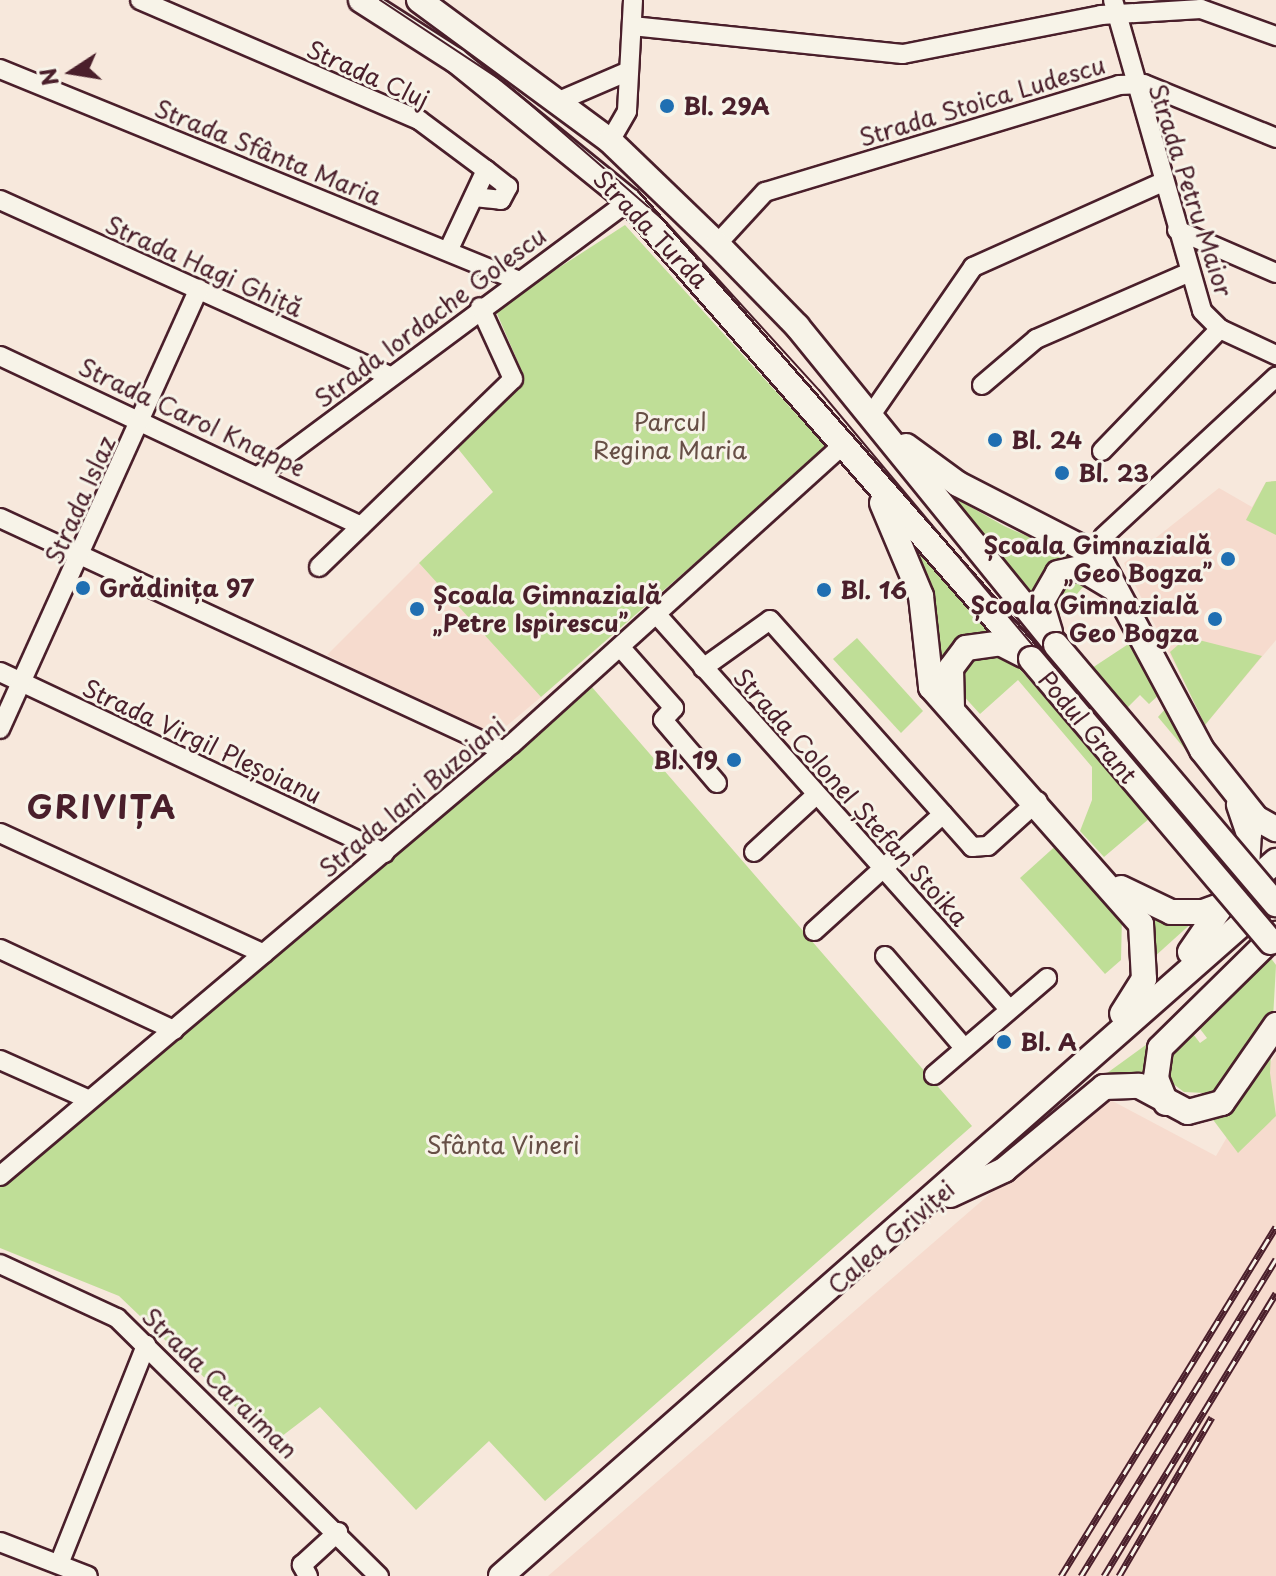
<!DOCTYPE html>
<html>
<head>
<meta charset="utf-8">
<style>
	body { margin:0 }
	#map { position:relative; width:1276px; height:1576px; overflow:hidden; background:#f7e8dc; font-family:"Playpen Sans",sans-serif }
	div>[style] { position:absolute }
	.built>* { inset:0; background:#f6dbce }
	.green>* { inset:0; background:#bfde97 }
	.roads { filter:drop-shadow(2px 0 #4a1f2b) drop-shadow(-2px 0 #4a1f2b) drop-shadow(0 2px #4a1f2b) drop-shadow(0 -2px #4a1f2b) }
	.minor>* { height:18px; margin:-9px; padding:0 9px; transform-origin:9px; border-radius:9px; background:#f7f3e8 }
	.major>* { height:24px; margin:-12px; padding:0 12px; transform-origin:12px; border-radius:12px; background:#f7f3e8 }
	.tram>* { height:2px; margin:-1px; padding:0 1px; transform-origin:1px; border-radius:1px; background:#4a1f2b }
	.rail>* { height:7px; margin-top:-3.5px; transform-origin:0; background:repeating-linear-gradient(90deg,#f7f3e8 0 12px,#4a1f2b 0 24px); box-sizing:border-box; border-block:2px solid #4a1f2b }
	.bridges { filter:drop-shadow(2px 0 #4a1f2b) drop-shadow(-2px 0 #4a1f2b) drop-shadow(0 2px #4a1f2b) drop-shadow(0 -2px #4a1f2b) }
	.major-bridge>* { height:24px; margin:-12px; padding:0 12px; transform-origin:12px; border-radius:12px; background:#f7f3e8 }
	.dots>* { width:22px; height:22px; translate:-50% -50%; box-sizing:border-box; border:4px solid #f7f3e8; border-radius:50% }
	span { translate:-50% -50%; white-space:nowrap; text-align:center; line-height:1.15; -webkit-text-stroke:6px #f7f3e8; paint-order:stroke }
	.street-label { font-size:24px; color:#4a1f2b }
	.poi-label { font-size:24px; color:#4a1f2b; font-weight:700 }
	.left { translate:0 -50%; text-align:left }
	.right { translate:-100% -50%; text-align:right }
	.park-label { font-size:24px; color:#674f46 }
	.district-label { font-size:32px; color:#4a1f2b; font-weight:700; letter-spacing:2px }
	.north { position:absolute; left:32px; top:32px; width:80px; height:80px; -webkit-text-stroke:6px #f7f3e8; paint-order:stroke; rotate:258deg; font-size:22px; font-weight:700; line-height:32px; text-align:center; color:#4a1f2b }
	.north::after { content:''; display:block; margin:auto; width:28px; height:36px; background:#4a1f2b; clip-path:polygon(50% 0,100% 100%,50% 72%,0 100%) }
</style>
</head>
<body>
<div id="map">
	<div class="built">
		<div style="clip-path:polygon(1276px 481px,1276px 640px,1205px 725px,1124px 563px,1219px 488px,1252px 507px,1266px 482px)"></div>
		<div style="clip-path:polygon(419px 563px,541px 697px,491px 739px,327px 655px)"></div>
		<div style="clip-path:polygon(1276px 1053px,1276px 1576px,548px 1576px,1103px 1096px,1216px 1156px)"></div>
	</div>
	<div class="green">
		<div style="clip-path:polygon(625px 225px,827px 448px,541px 697px,419px 563px,493px 492px,455px 445px,524px 376px,495px 309px)"></div>
		<div style="clip-path:polygon(1276px 481px,1276px 535px,1246px 520px,1266px 482px)"></div>
		<div style="clip-path:polygon(943px 491px,1004px 526px,1084px 561px,1031px 597px)"></div>
		<div style="clip-path:polygon(903px 525px,993px 633px,941px 680px)"></div>
		<div style="clip-path:polygon(1069px 576px,1100px 584px,1082px 588px,1055px 620px,1051px 592px)"></div>
		<div style="clip-path:polygon(1187px 637px,1262px 656px,1205px 725px,1170px 652px)"></div>
		<div style="clip-path:polygon(857px 638px,923px 711px,901px 733px,833px 659px)"></div>
		<div style="clip-path:polygon(1136px 639px,1161px 693px,1149px 704px,1140px 695px,1126px 709px,1092px 668px)"></div>
		<div style="clip-path:polygon(976px 648px,1011px 659px,1150px 818px,1104px 857px,1080px 831px,1092px 800px,1092px 767px,1018px 680px,980px 714px,960px 692px,956px 670px)"></div>
		<div style="clip-path:polygon(591px 686px,972px 1126px,545px 1501px,489px 1441px,416px 1510px,320px 1407px,273px 1443px,119px 1296px,0 1248px,0 1185px)"></div>
		<div style="clip-path:polygon(1166px 708px,1196px 757px,1195px 761px,1158px 717px)"></div>
		<div style="clip-path:polygon(1060px 842px,1122px 916px,1121px 960px,1105px 974px,1020px 878px)"></div>
		<div style="clip-path:polygon(1141px 909px,1194px 921px,1153px 958px)"></div>
		<div style="clip-path:polygon(1270px 957px,1276px 965px,1270px 1073px,1276px 1116px,1238px 1153px,1211px 1117px,1205px 1093px,1184px 1092px,1168px 1080px,1171px 1043px,1190px 1030px,1200px 1043px,1207px 1038px,1197px 1025px)"></div>
		<div style="clip-path:polygon(1165px 1031px,1145px 1075px,1103px 1076px)"></div>
	</div>
	<div class="roads">
		<div class="minor">
			<div style="left:140px;top:0;width:304px;rotate:23.3deg"></div>
			<div style="left:419px;top:120px;width:84px;rotate:36.7deg"></div>
			<div style="left:486px;top:170px;width:89px;rotate:115.1deg"></div>
			<div style="left:1113px;top:0;width:323px;rotate:74deg"></div>
			<div style="left:1202px;top:311px;width:25px;rotate:45deg"></div>
			<div style="left:1220px;top:329px;width:62px;rotate:24.9deg"></div>
			<div style="left:632px;top:26px;width:272px;rotate:5.9deg"></div>
			<div style="left:903px;top:54px;width:202px;rotate:-11.1deg"></div>
			<div style="left:1101px;top:15px;width:100px;rotate:-3.4deg"></div>
			<div style="left:1201px;top:9px;width:80px;rotate:19.8deg"></div>
			<div style="left:0;top:69px;width:558px;rotate:22.2deg"></div>
			<div style="left:559px;top:101px;width:76px;rotate:-23.2deg"></div>
			<div style="left:610px;top:141px;width:34px;rotate:-60deg"></div>
			<div style="left:627px;top:111px;width:111px;rotate:-86.9deg"></div>
			<div style="left:474px;top:197px;width:27px;rotate:6deg"></div>
			<div style="left:501px;top:200px;width:15px;rotate:-62deg"></div>
			<div style="left:508px;top:187px;width:28px;rotate:-142deg"></div>
			<div style="left:0;top:200px;width:427px;rotate:24.3deg"></div>
			<div style="left:1177px;top:230px;width:108px;rotate:23.5deg"></div>
			<div style="left:717px;top:244px;width:71px;rotate:-47.3deg"></div>
			<div style="left:765px;top:192px;width:370px;rotate:-16.8deg"></div>
			<div style="left:1119px;top:85px;width:25px;rotate:-2deg"></div>
			<div style="left:1144px;top:84px;width:143px;rotate:22.2deg"></div>
			<div style="left:0;top:356px;width:399px;rotate:25.2deg"></div>
			<div style="left:982px;top:385px;width:71px;rotate:-40.4deg"></div>
			<div style="left:1036px;top:339px;width:168px;rotate:-23.5deg"></div>
			<div style="left:871px;top:415px;width:180px;rotate:-55.4deg"></div>
			<div style="left:973px;top:267px;width:208px;rotate:-24.1deg"></div>
			<div style="left:1102px;top:451px;width:170px;rotate:-46deg"></div>
			<div style="left:261px;top:474px;width:458px;rotate:-36.6deg"></div>
			<div style="left:0;top:518px;width:555px;rotate:24.81deg"></div>
			<div style="left:1103px;top:537px;width:236px;rotate:-42.8deg"></div>
			<div style="left:319px;top:567px;width:270px;rotate:-44.1deg"></div>
			<div style="left:513px;top:379px;width:79px;rotate:-114.6deg"></div>
			<div style="left:658px;top:616px;width:527px;rotate:48.23deg"></div>
			<div style="left:621px;top:648px;width:80px;rotate:48.5deg"></div>
			<div style="left:674px;top:708px;width:16px;rotate:133deg"></div>
			<div style="left:663px;top:720px;width:83px;rotate:49.4deg"></div>
			<div style="left:703px;top:668px;width:82px;rotate:-35.6deg"></div>
			<div style="left:770px;top:620px;width:304px;rotate:48.3deg"></div>
			<div style="left:972px;top:847px;width:16px;rotate:-4deg"></div>
			<div style="left:988px;top:846px;width:67px;rotate:-42deg"></div>
			<div style="left:0;top:672px;width:425px;rotate:25.2deg"></div>
			<div style="left:0;top:729px;width:483px;rotate:-65.7deg"></div>
			<div style="left:0;top:833px;width:290px;rotate:24.6deg"></div>
			<div style="left:754px;top:852px;width:83px;rotate:-42.6deg"></div>
			<div style="left:814px;top:931px;width:174px;rotate:-42.2deg"></div>
			<div style="left:0;top:949px;width:192px;rotate:25deg"></div>
			<div style="left:885px;top:956px;width:121px;rotate:49.3deg"></div>
			<div style="left:0;top:1060px;width:98px;rotate:24deg"></div>
			<div style="left:934px;top:1075px;width:149px;rotate:-40.6deg"></div>
			<div style="left:0;top:1176px;width:670px;rotate:-40.16deg"></div>
			<div style="left:512px;top:744px;width:449px;rotate:-42.1deg"></div>
			<div style="left:0;top:1264px;width:129px;rotate:24.8deg"></div>
			<div style="left:117px;top:1318px;width:368px;rotate:44.6deg"></div>
			<div style="left:0;top:1542px;width:94px;rotate:21.1deg"></div>
			<div style="left:59px;top:1564px;width:236px;rotate:-68.3deg"></div>
			<div style="left:308px;top:1576px;width:13px;rotate:-119deg"></div>
			<div style="left:302px;top:1565px;width:49px;rotate:-42.5deg"></div>
		</div>
		<div class="major">
			<div style="left:361px;top:0;width:112px;rotate:32.6deg"></div>
			<div style="left:455px;top:60px;width:224px;rotate:39deg"></div>
			<div style="left:629px;top:201px;width:609px;rotate:48.73deg"></div>
			<div style="left:419px;top:0;width:237px;rotate:36.4deg"></div>
			<div style="left:610px;top:141px;width:149px;rotate:43.9deg"></div>
			<div style="left:717px;top:244px;width:115px;rotate:45.7deg"></div>
			<div style="left:797px;top:326px;width:411px;rotate:50.9deg"></div>
			<div style="left:906px;top:446px;width:64px;rotate:36.2deg"></div>
			<div style="left:958px;top:484px;width:157px;rotate:27.2deg"></div>
			<div style="left:1098px;top:556px;width:220px;rotate:61.8deg"></div>
			<div style="left:1202px;top:750px;width:87px;rotate:51.5deg"></div>
			<div style="left:1256px;top:818px;width:23px;rotate:29deg"></div>
			<div style="left:882px;top:503px;width:101px;rotate:67.2deg"></div>
			<div style="left:921px;top:596px;width:92px;rotate:83.7deg"></div>
			<div style="left:931px;top:687px;width:317px;rotate:48.5deg"></div>
			<div style="left:1141px;top:924px;width:55px;rotate:86.9deg"></div>
			<div style="left:1144px;top:979px;width:41px;rotate:122.2deg"></div>
			<div style="left:1050px;top:632px;width:30px;rotate:-107deg"></div>
			<div style="left:1041px;top:603px;width:34px;rotate:-60deg"></div>
			<div style="left:1058px;top:573px;width:23px;rotate:-13deg"></div>
			<div style="left:1080px;top:568px;width:37px;rotate:31deg"></div>
			<div style="left:952px;top:709px;width:41px;rotate:-91.4deg"></div>
			<div style="left:951px;top:668px;width:25px;rotate:-53deg"></div>
			<div style="left:966px;top:648px;width:34px;rotate:-8deg"></div>
			<div style="left:1000px;top:643px;width:27px;rotate:27deg"></div>
			<div style="left:1121px;top:888px;width:55px;rotate:25.6deg"></div>
			<div style="left:1171px;top:912px;width:32px"></div>
			<div style="left:1203px;top:912px;width:27px;rotate:-20deg"></div>
			<div style="left:1228px;top:903px;width:64px;rotate:-41.2deg"></div>
			<div style="left:1190px;top:952px;width:101px;rotate:-55.5deg"></div>
			<div style="left:1247px;top:869px;width:35px;rotate:-87deg"></div>
			<div style="left:1249px;top:834px;width:31px;rotate:-109deg"></div>
			<div style="left:1166px;top:1103px;width:27px;rotate:-112deg"></div>
			<div style="left:1156px;top:1078px;width:30px;rotate:-82deg"></div>
			<div style="left:1160px;top:1048px;width:163px;rotate:-44.5deg"></div>
			<div style="left:950px;top:1195px;width:60px;rotate:-24.8deg"></div>
			<div style="left:1004px;top:1170px;width:130px;rotate:-39.7deg"></div>
			<div style="left:1104px;top:1087px;width:35px;rotate:-2deg"></div>
			<div style="left:1139px;top:1086px;width:55px;rotate:28deg"></div>
			<div style="left:1188px;top:1112px;width:35px;rotate:-15deg"></div>
			<div style="left:1222px;top:1103px;width:95px;rotate:-55.3deg"></div>
			<div style="left:501px;top:1576px;width:1032px;rotate:-41.35deg"></div>
		</div>
	</div>
	<div class="tram">
		<div style="left:380px;top:0;width:152px;rotate:33.5deg"></div>
		<div style="left:507px;top:84px;width:211px;rotate:41deg"></div>
		<div style="left:666px;top:222px;width:227px;rotate:47.7deg"></div>
		<div style="left:819px;top:390px;width:712px;rotate:50.07deg"></div>
	</div>
	<div class="rail">
		<div style="left:1061px;top:1576px;width:410px;rotate:-58.4deg"></div>
		<div style="left:1081px;top:1576px;width:372px;rotate:-58.4deg"></div>
		<div style="left:1104px;top:1576px;width:331px;rotate:-58.7deg"></div>
		<div style="left:1119px;top:1576px;width:184px;rotate:-59.7deg"></div>
	</div>
	<div class="bridges">
		<div class="major-bridge">
			<div style="left:1056px;top:645px;width:340px;rotate:49.7deg"></div>
			<div style="left:1031px;top:659px;width:371px;rotate:49.7deg"></div>
		</div>
	</div>
	<div class="dots">
		<div style="left:667px;top:106px;background:#1f6fb2"></div>
		<div style="left:995px;top:440px;background:#1f6fb2"></div>
		<div style="left:1062px;top:473px;background:#1f6fb2"></div>
		<div style="left:1228px;top:559px;background:#1f6fb2"></div>
		<div style="left:83px;top:588px;background:#1f6fb2"></div>
		<div style="left:824px;top:590px;background:#1f6fb2"></div>
		<div style="left:417px;top:609px;background:#1f6fb2"></div>
		<div style="left:1215px;top:619px;background:#1f6fb2"></div>
		<div style="left:734px;top:760px;background:#1f6fb2"></div>
		<div style="left:1004px;top:1042px;background:#1f6fb2"></div>
	</div>
	<div class="street-label">
		<span style="left:368px;top:74px;rotate:24deg">Strada Cluj</span>
		<span style="left:982px;top:101px;rotate:-17deg">Strada Stoica Ludescu</span>
		<span style="left:268px;top:152px;rotate:22deg">Strada Sfânta Maria</span>
		<span style="left:1191px;top:190px;rotate:72deg">Strada Petru Maior</span>
		<span style="left:651px;top:229px;rotate:46deg">Strada Turda</span>
		<span style="left:204px;top:266px;rotate:24deg">Strada Hagi Ghiță</span>
		<span style="left:430px;top:317px;rotate:-37deg">Strada Iordache Golescu</span>
		<span style="left:192px;top:417px;rotate:25deg">Strada Carol Knappe</span>
		<span style="left:80px;top:500px;rotate:-66deg">Strada Islaz</span>
		<span style="left:1088px;top:727px;rotate:50deg">Podul Grant</span>
		<span style="left:202px;top:741px;rotate:25deg">Strada Virgil Pleșoianu</span>
		<span style="left:412px;top:797px;rotate:-40deg">Strada Iani Buzoiani</span>
		<span style="left:851px;top:797px;rotate:48deg">Strada Colonel Ștefan Stoika</span>
		<span style="left:891px;top:1237px;rotate:-41deg">Calea Griviței</span>
		<span style="left:220px;top:1383px;rotate:44deg">Strada Caraiman</span>
	</div>
	<div class="poi-label">
		<span class="left" style="left:683px;top:106px">Bl. 29A</span>
		<span class="left" style="left:1011px;top:440px">Bl. 24</span>
		<span class="left" style="left:1078px;top:473px">Bl. 23</span>
		<span class="right" style="left:1212px;top:559px">Școala Gimnazială<br>„Geo Bogza”</span>
		<span class="left" style="left:99px;top:588px">Grădinița 97</span>
		<span class="left" style="left:840px;top:590px">Bl. 16</span>
		<span class="left" style="left:433px;top:609px">Școala Gimnazială<br>„Petre Ispirescu”</span>
		<span class="right" style="left:1199px;top:619px">Școala Gimnazială<br>Geo Bogza</span>
		<span class="right" style="left:718px;top:760px">Bl. 19</span>
		<span class="left" style="left:1020px;top:1042px">Bl. A</span>
	</div>
	<div class="park-label">
		<span style="left:670px;top:436px">Parcul<br>Regina Maria</span>
		<span style="left:503px;top:1145px">Sfânta Vineri</span>
	</div>
	<div class="district-label">
		<span style="left:102px;top:806px">GRIVIȚA</span>
	</div>
	<div class="north">N</div>
</div>
</body>
</html>
